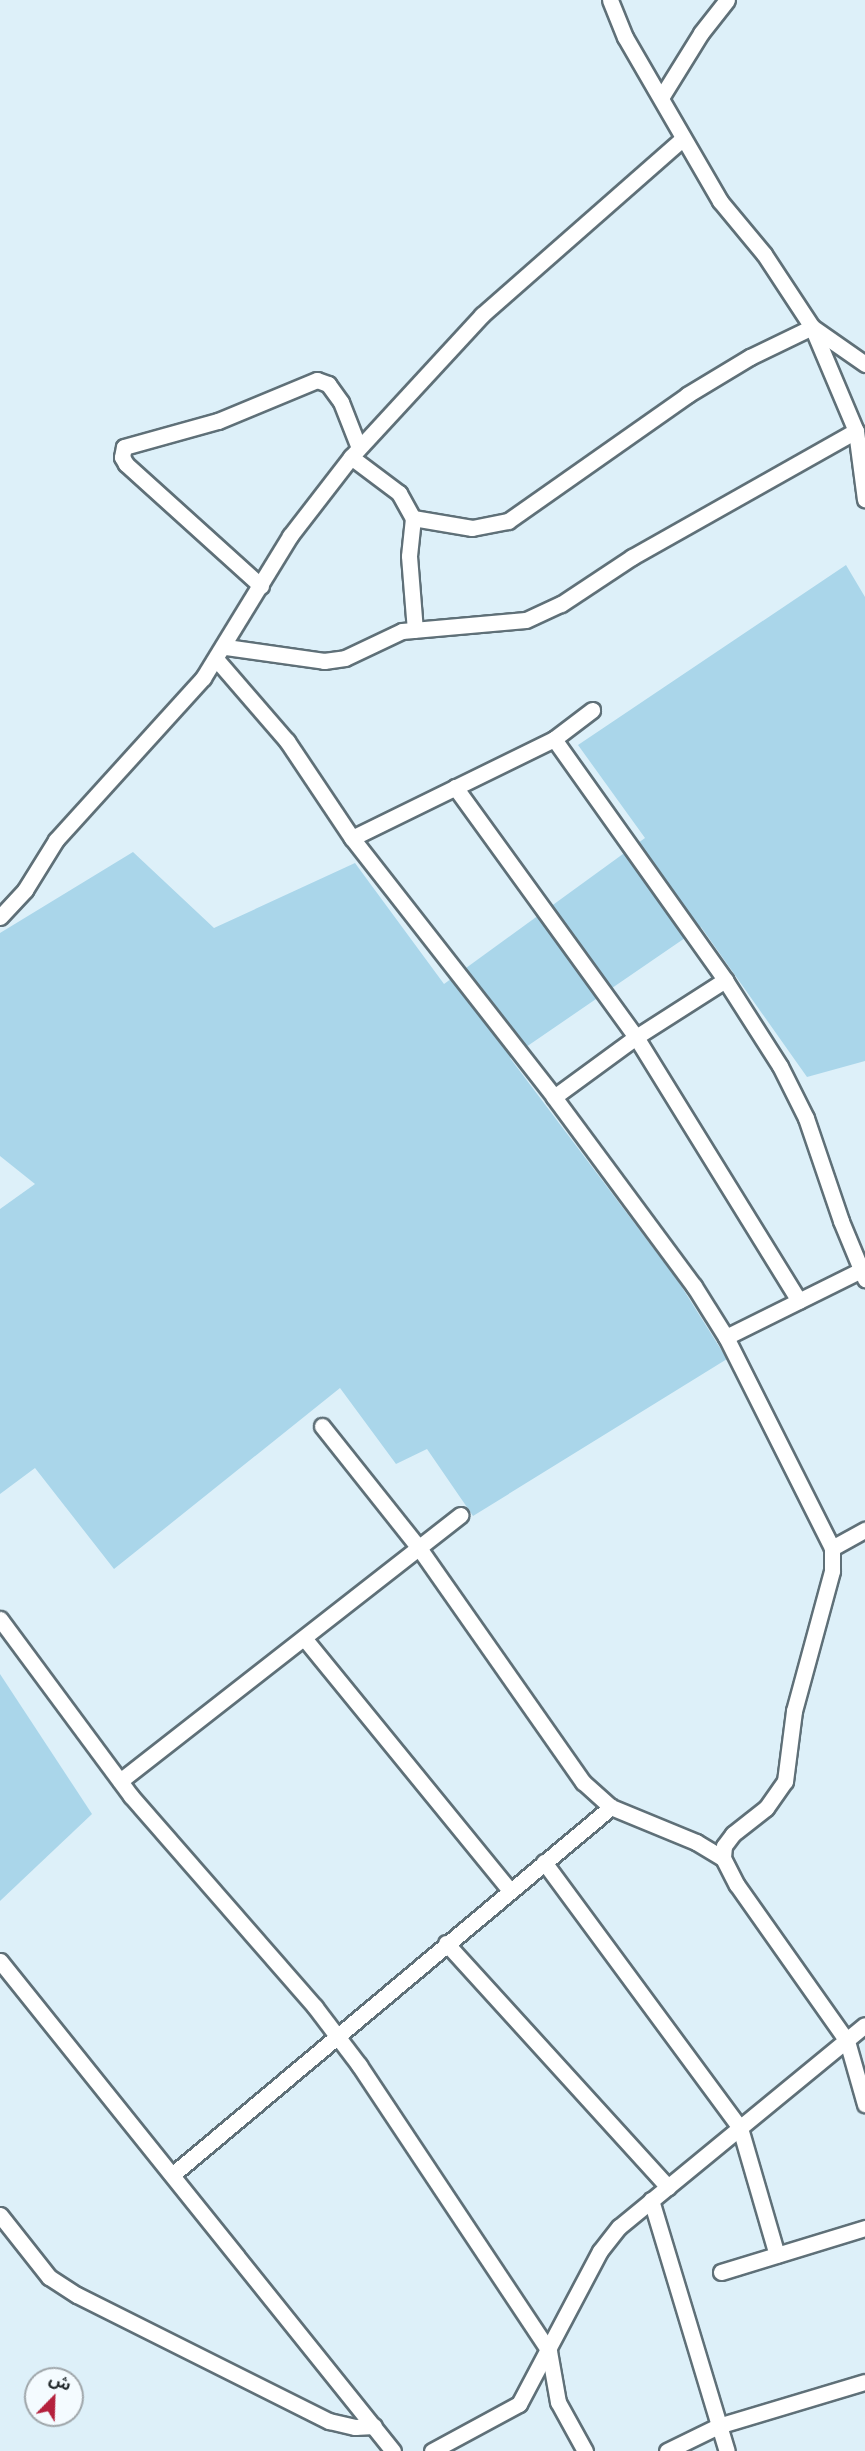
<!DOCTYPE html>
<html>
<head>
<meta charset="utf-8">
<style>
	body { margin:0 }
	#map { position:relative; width:865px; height:2451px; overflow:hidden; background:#ddf0f9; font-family:"Roboto Serif","Noto Sans Arabic",serif }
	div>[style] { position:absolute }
	.green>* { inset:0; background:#aad6ea }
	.roads { filter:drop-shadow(2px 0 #5f7078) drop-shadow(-2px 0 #5f7078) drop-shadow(0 2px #5f7078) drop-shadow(0 -2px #5f7078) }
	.street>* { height:15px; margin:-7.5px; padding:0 7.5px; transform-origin:7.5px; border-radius:7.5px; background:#fff }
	span { translate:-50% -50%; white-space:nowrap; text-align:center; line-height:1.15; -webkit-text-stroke:4.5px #f4fbff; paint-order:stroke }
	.north { position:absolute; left:24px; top:2367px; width:60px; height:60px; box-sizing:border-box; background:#f4fbff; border:2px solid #9fa6aa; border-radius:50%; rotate:23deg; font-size:16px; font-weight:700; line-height:24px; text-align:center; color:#20272a }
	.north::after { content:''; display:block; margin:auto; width:21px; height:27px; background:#b4213d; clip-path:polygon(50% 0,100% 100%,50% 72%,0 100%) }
</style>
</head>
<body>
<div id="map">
	<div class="green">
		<div style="clip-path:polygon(846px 565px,865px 597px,865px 1061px,807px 1077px,701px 927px,510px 1058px,678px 1281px,727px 1359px,473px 1516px,427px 1449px,396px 1464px,340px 1388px,114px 1569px,35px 1468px,0 1494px,0 1209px,35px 1184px,0 1156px,0 933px,133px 852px,214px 928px,355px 863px,444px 984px,645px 838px,578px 745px)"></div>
		<div style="clip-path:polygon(0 1674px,92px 1814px,0 1901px)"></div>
	</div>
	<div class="roads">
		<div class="street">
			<div style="left:610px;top:0;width:40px;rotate:68deg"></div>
			<div style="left:625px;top:37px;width:190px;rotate:59.9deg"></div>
			<div style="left:720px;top:201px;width:69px;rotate:50.3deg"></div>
			<div style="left:764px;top:254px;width:87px;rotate:56.7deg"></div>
			<div style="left:812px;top:327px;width:113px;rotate:67.1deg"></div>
			<div style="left:856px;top:431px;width:69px;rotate:82.5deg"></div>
			<div style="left:662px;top:96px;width:74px;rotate:-58.2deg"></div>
			<div style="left:701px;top:33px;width:42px;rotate:-51.8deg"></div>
			<div style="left:351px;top:457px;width:60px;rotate:36.9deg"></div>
			<div style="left:399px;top:493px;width:29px;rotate:61deg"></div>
			<div style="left:413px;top:518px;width:38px;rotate:96deg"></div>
			<div style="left:409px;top:556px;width:74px;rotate:85.4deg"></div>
			<div style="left:413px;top:518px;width:60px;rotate:9.6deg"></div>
			<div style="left:472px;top:528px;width:37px;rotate:-11deg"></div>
			<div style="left:508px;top:521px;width:219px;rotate:-35.1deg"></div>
			<div style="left:687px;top:395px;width:74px;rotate:-31.1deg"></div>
			<div style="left:750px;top:357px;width:69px;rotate:-25.8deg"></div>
			<div style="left:812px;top:327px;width:65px;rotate:34.9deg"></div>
			<div style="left:261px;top:586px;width:182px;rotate:-137.9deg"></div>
			<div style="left:126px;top:464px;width:8px;rotate:-120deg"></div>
			<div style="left:122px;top:457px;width:10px;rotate:-79deg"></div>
			<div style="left:124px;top:447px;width:98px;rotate:-15.5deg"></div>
			<div style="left:218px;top:421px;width:107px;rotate:-22.5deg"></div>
			<div style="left:317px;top:380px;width:12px;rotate:20deg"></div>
			<div style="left:328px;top:384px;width:22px;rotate:54deg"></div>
			<div style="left:341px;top:402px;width:49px;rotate:68.6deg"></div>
			<div style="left:226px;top:647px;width:99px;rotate:8.1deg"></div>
			<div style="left:324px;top:661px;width:21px;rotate:-8deg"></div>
			<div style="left:345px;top:658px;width:63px;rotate:-25.3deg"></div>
			<div style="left:402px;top:631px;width:124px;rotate:-5.1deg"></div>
			<div style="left:526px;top:620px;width:38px;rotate:-25deg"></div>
			<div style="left:561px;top:604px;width:85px;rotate:-33.5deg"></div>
			<div style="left:632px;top:557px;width:257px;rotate:-29.4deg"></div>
			<div style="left:217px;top:660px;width:107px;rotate:49.2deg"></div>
			<div style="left:287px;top:741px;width:117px;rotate:56.2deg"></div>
			<div style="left:352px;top:838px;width:328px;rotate:52deg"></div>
			<div style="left:554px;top:1097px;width:235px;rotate:53.5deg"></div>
			<div style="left:694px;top:1286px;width:60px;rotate:57.9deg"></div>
			<div style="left:726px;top:1337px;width:236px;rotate:63.3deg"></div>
			<div style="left:832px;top:1548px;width:23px;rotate:90deg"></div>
			<div style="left:832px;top:1571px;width:145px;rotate:105.2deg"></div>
			<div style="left:794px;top:1711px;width:71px;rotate:97.3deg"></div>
			<div style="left:785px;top:1781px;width:33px;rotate:125deg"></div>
			<div style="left:766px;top:1808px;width:42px;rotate:141.8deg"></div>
			<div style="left:733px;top:1834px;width:15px;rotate:127deg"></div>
			<div style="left:724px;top:1846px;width:12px;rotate:95deg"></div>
			<div style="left:723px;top:1858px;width:30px;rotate:63deg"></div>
			<div style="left:737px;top:1885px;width:191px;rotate:54.8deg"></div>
			<div style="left:847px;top:2041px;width:66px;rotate:74.1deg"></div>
			<div style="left:554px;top:739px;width:296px;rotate:54.6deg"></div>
			<div style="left:725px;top:980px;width:102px;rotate:57.4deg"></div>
			<div style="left:780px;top:1066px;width:58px;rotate:63.4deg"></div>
			<div style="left:806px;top:1118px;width:109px;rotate:71.2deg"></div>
			<div style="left:841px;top:1221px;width:63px;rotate:67.5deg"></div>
			<div style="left:455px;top:787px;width:309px;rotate:54.1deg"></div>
			<div style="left:636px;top:1037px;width:310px;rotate:58.3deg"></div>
			<div style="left:352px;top:838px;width:225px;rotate:-26.1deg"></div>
			<div style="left:554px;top:739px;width:48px;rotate:-37.3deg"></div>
			<div style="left:0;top:917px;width:37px;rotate:-47deg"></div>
			<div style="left:25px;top:890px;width:59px;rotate:-58.2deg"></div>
			<div style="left:56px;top:840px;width:219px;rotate:-47.8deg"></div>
			<div style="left:203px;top:678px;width:167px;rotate:-58.5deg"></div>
			<div style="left:290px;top:536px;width:100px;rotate:-52.3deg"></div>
			<div style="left:351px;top:457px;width:193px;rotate:-47.3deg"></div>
			<div style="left:482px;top:315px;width:266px;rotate:-41.3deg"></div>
			<div style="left:554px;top:1097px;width:102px;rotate:-36.2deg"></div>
			<div style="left:636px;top:1037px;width:106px;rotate:-32.6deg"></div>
			<div style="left:726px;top:1337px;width:148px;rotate:-26.4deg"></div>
			<div style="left:322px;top:1426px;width:156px;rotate:51.5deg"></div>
			<div style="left:419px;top:1548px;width:286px;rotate:55deg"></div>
			<div style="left:583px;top:1782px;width:38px;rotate:42deg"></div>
			<div style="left:611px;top:1807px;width:92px;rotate:22.4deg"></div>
			<div style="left:696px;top:1842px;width:31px;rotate:31deg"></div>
			<div style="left:832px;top:1548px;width:38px;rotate:-29deg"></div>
			<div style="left:0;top:1619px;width:220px;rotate:53.5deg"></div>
			<div style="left:131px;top:1796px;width:280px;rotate:48.9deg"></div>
			<div style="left:315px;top:2007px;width:73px;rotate:52.8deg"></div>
			<div style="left:359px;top:2065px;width:343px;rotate:56.4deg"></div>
			<div style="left:549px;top:2351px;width:52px;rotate:80deg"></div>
			<div style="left:558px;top:2402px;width:56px;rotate:61.1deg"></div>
			<div style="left:304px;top:1638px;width:326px;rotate:50.8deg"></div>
			<div style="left:120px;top:1781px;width:432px;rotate:-38deg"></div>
			<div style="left:544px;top:1862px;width:330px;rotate:53.6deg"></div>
			<div style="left:740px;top:2128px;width:132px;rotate:73.8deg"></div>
			<div style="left:446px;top:1943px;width:330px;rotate:47.7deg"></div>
			<div style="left:0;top:1961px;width:628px;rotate:51.27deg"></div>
			<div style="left:172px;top:2175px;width:573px;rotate:-39.97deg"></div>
			<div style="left:651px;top:2200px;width:262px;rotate:73.2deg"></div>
			<div style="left:0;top:2215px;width:79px;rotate:51.7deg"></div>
			<div style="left:49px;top:2277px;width:33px;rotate:33deg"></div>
			<div style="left:77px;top:2295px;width:282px;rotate:26.6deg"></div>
			<div style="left:329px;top:2421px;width:27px;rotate:13deg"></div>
			<div style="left:355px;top:2427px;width:19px;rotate:-3deg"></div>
			<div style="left:721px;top:2272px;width:151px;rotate:-17deg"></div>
			<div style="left:432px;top:2451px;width:99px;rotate:-28.4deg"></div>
			<div style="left:519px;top:2404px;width:173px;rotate:-62.1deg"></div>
			<div style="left:600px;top:2251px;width:31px;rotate:-52deg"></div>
			<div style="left:619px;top:2227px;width:318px;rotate:-39.4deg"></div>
			<div style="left:667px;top:2451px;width:57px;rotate:-26.1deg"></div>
			<div style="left:718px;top:2426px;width:153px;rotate:-16.7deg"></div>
		</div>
	</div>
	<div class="north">ش</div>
</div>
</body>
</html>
